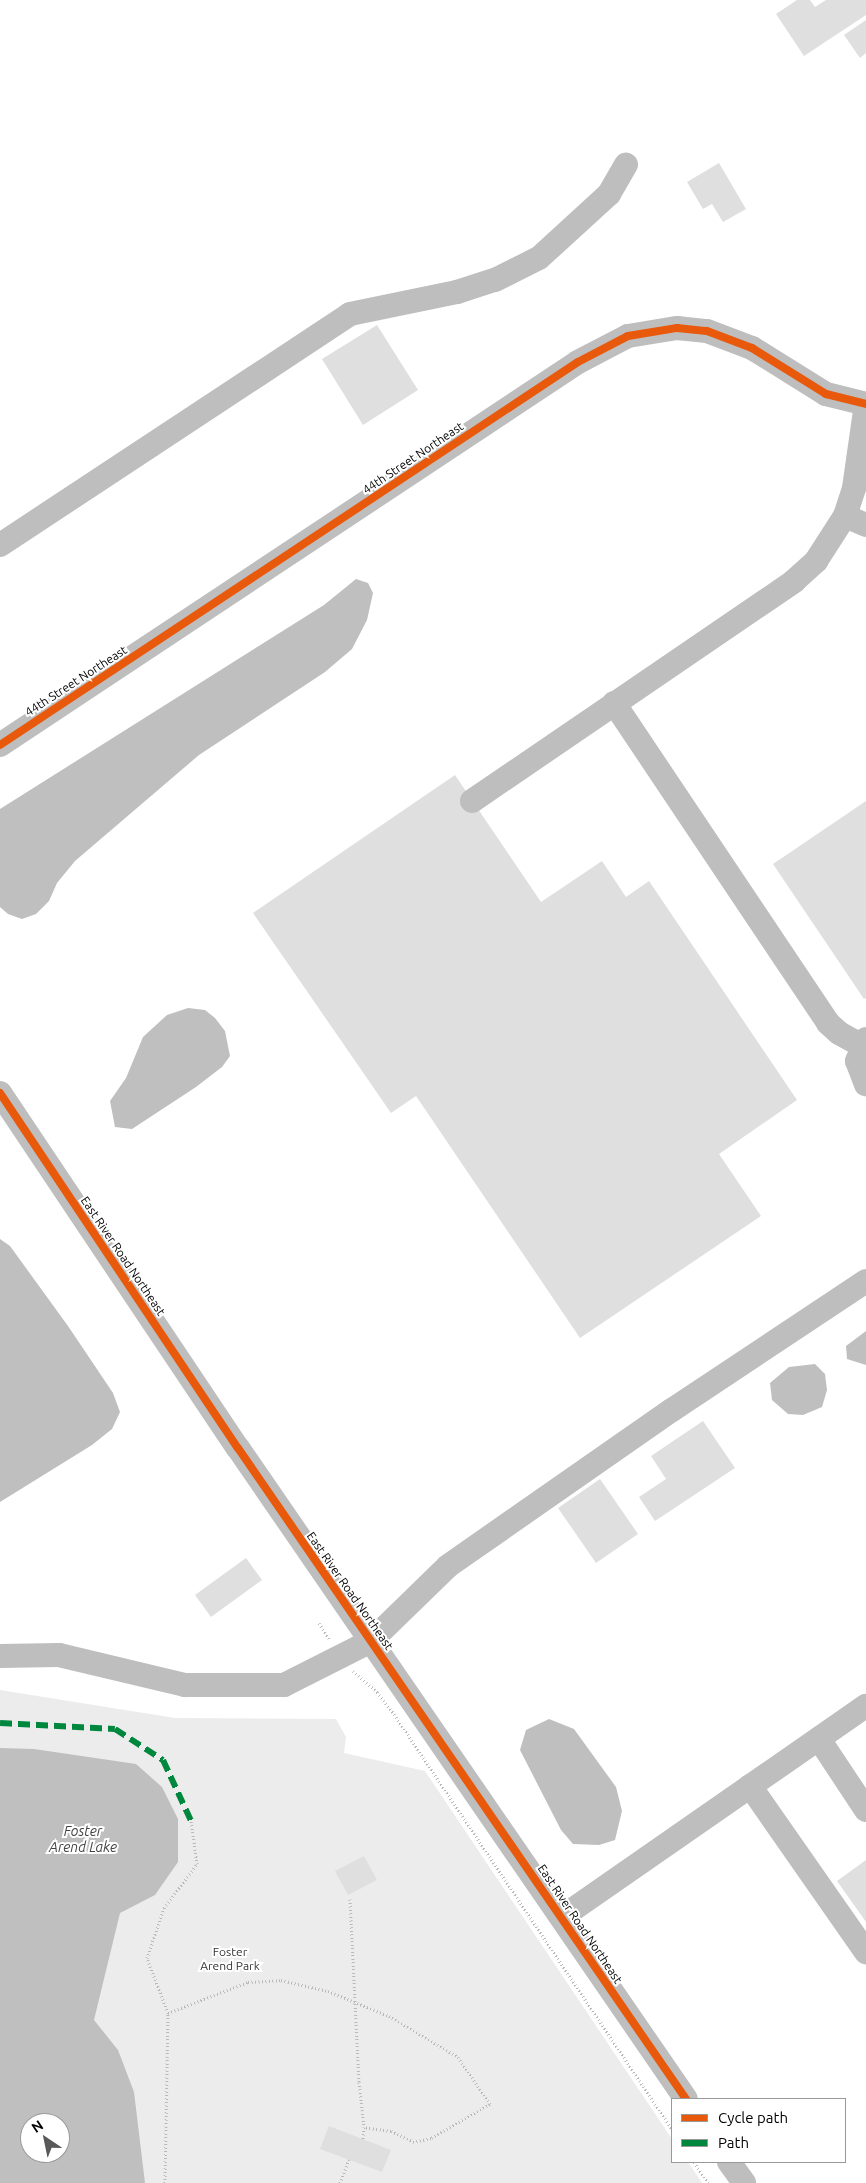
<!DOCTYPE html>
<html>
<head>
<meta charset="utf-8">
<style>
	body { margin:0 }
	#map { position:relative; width:866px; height:2183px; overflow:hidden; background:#fff; font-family:Ubuntu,sans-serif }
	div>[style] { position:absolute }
	.green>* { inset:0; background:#ececec }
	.water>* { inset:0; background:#bfbfbf }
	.building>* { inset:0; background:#dfdfdf }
	.path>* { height:3px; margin-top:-1.5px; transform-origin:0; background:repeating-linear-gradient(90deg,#b9b9b9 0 1px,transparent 0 3.5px) }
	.minor>* { height:24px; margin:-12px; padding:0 12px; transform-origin:12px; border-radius:12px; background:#bebebe }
	.quiet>* { height:6px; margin-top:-3px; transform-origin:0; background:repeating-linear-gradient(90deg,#00873e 0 12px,transparent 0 18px) }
	.cycleway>* { height:8px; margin:-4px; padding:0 4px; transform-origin:4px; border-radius:4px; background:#e8590c }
	span { translate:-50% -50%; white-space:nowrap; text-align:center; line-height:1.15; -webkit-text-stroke:4px #fff; paint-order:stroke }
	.street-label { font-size:12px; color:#000 }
	.park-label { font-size:12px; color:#333 }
	.water-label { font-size:14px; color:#444; font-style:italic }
	.legend { position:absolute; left:671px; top:2098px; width:175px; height:65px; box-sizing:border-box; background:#fff; border:1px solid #999; margin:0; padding:6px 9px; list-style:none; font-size:15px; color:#000 }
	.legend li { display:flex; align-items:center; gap:10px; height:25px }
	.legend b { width:25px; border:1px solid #999 }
	.north { position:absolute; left:20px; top:2113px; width:50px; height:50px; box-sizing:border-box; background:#fff; border:1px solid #999; border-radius:50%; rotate:326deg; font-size:14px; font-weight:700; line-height:20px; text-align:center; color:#000 }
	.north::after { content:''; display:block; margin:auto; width:18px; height:22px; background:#595959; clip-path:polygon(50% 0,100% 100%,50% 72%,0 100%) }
</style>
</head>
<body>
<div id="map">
	<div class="green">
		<div style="clip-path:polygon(evenodd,0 1690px,175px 1718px,336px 1719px,346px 1737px,344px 1753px,425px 1771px,672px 2139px,672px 2162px,688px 2162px,702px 2183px,0 2183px,0 1690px,30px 2123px,60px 2123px,60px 2153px,30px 2153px,30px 2123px)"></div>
	</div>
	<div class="water">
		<div style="clip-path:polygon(356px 579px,368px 583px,373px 593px,367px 620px,352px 649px,325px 672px,199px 755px,75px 861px,57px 883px,49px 901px,36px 914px,22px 919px,8px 914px,0 907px,0 809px,324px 605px)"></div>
		<div style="clip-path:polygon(188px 1008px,205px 1010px,215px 1018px,225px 1031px,230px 1056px,222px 1067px,196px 1087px,132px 1129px,115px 1127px,110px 1101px,126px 1078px,143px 1037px,167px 1015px)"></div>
		<div style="clip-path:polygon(0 1239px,10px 1246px,68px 1326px,113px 1393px,120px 1412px,112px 1429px,92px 1445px,0 1502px)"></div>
		<div style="clip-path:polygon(866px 1331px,866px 1365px,847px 1359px,846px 1346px)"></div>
		<div style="clip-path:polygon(815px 1364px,825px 1374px,827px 1390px,822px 1407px,803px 1415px,788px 1414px,772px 1400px,770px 1383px,789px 1367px)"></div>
		<div style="clip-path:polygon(549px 1719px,574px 1729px,616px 1787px,622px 1811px,615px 1840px,599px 1845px,573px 1844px,561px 1830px,520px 1750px,526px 1730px)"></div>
		<div style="clip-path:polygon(evenodd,0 1748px,34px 1749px,136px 1764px,162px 1787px,178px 1819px,178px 1862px,155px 1895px,120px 1913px,94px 2020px,118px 2050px,134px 2092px,145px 2183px,0 2183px,0 1748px,30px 2123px,60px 2123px,60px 2153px,30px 2153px,30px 2123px)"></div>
	</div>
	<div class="building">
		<div style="clip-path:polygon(797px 0,810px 0,815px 7px,826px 0,866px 0,866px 15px,804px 56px,776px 14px)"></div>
		<div style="clip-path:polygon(866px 20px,866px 53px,860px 58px,844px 35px)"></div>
		<div style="clip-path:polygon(719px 163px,746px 209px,723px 222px,712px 204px,703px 209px,687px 182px)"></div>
		<div style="clip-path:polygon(377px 325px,418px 390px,363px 425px,322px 359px)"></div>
		<div style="clip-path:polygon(455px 775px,541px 902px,602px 861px,626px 897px,649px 881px,797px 1100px,719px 1154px,761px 1216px,580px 1338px,416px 1096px,391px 1113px,253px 913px)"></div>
		<div style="clip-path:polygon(866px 801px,866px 998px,864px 999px,773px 864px)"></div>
		<div style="clip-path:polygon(703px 1421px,735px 1468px,655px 1521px,639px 1497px,666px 1479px,651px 1456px)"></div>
		<div style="clip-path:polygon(600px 1479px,638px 1534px,596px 1563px,558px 1508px)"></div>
		<div style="clip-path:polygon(246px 1558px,262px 1580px,211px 1617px,195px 1595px)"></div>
		<div style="clip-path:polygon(364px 1856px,377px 1880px,348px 1895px,335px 1871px)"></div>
		<div style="clip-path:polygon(866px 1860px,866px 1922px,837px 1881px)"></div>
		<div style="clip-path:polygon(329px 2126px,391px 2150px,382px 2172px,320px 2149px)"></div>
	</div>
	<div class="path">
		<div style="left:319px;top:1623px;width:20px;rotate:57deg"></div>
		<div style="left:353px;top:1671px;width:32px;rotate:41deg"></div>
		<div style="left:377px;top:1692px;width:28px;rotate:52deg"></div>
		<div style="left:394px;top:1714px;width:500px;rotate:56.2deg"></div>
		<div style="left:350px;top:1899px;width:183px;rotate:87.2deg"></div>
		<div style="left:359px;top:2082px;width:45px;rotate:83.7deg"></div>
		<div style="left:168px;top:2013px;width:86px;rotate:-21.2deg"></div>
		<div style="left:248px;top:1982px;width:33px;rotate:-3deg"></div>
		<div style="left:281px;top:1980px;width:48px;rotate:13.2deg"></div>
		<div style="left:328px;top:1991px;width:66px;rotate:22.3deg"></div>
		<div style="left:389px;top:2016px;width:80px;rotate:30.7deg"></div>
		<div style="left:458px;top:2057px;width:57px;rotate:55.8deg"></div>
		<div style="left:490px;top:2104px;width:68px;rotate:150deg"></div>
		<div style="left:431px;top:2138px;width:17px;rotate:167deg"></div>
		<div style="left:414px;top:2142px;width:25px;rotate:-154deg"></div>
		<div style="left:391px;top:2131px;width:27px;rotate:-172deg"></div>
		<div style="left:364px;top:2127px;width:12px;rotate:95deg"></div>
		<div style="left:694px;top:2162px;width:25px;rotate:56deg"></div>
		<div style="left:165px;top:2183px;width:170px;rotate:-89deg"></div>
		<div style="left:168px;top:2013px;width:59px;rotate:-110.9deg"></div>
		<div style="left:147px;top:1958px;width:53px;rotate:-71.2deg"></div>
		<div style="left:164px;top:1908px;width:55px;rotate:-53.1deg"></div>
		<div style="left:197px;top:1864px;width:43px;rotate:-97.9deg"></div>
		<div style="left:340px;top:2183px;width:25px;rotate:-69deg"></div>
	</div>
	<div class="minor">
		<div style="left:845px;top:516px;width:23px;rotate:23deg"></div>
		<div style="left:0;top:545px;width:419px;rotate:-33.4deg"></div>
		<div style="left:350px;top:314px;width:109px;rotate:-11.6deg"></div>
		<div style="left:457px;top:292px;width:40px;rotate:-18deg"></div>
		<div style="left:495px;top:280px;width:49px;rotate:-26.6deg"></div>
		<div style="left:539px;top:258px;width:95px;rotate:-42.4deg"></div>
		<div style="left:609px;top:194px;width:34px;rotate:-60deg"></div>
		<div style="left:614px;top:703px;width:385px;rotate:56.2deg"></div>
		<div style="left:828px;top:1023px;width:15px;rotate:42deg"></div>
		<div style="left:839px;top:1033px;width:26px;rotate:29deg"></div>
		<div style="left:0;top:745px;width:693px;rotate:-33.53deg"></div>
		<div style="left:578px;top:362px;width:56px;rotate:-27.5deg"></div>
		<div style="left:628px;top:336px;width:50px;rotate:-9.3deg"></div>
		<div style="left:677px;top:328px;width:30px;rotate:6deg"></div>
		<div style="left:707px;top:331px;width:48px;rotate:20.7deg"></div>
		<div style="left:752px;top:348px;width:87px;rotate:31.9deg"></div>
		<div style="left:826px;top:394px;width:41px;rotate:14deg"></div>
		<div style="left:472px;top:801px;width:390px;rotate:-34.3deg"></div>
		<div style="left:794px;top:581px;width:30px;rotate:-42deg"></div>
		<div style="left:816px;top:561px;width:54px;rotate:-57.2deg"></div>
		<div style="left:845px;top:516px;width:29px;rotate:-72deg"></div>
		<div style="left:854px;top:488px;width:85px;rotate:-81.9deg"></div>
		<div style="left:866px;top:1039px;width:24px;rotate:112deg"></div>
		<div style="left:857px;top:1061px;width:25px;rotate:69deg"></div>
		<div style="left:0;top:1093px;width:427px;rotate:56.2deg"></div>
		<div style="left:238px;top:1448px;width:790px;rotate:55.47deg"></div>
		<div style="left:0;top:1656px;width:59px;rotate:-1deg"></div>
		<div style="left:59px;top:1655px;width:130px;rotate:13.4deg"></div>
		<div style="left:185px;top:1685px;width:99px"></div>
		<div style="left:284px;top:1685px;width:97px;rotate:-26.8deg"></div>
		<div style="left:371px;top:1641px;width:107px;rotate:-44.2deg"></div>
		<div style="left:448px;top:1566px;width:273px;rotate:-34.9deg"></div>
		<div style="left:672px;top:1410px;width:233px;rotate:-33.6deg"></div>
		<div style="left:819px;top:1739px;width:85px;rotate:56.5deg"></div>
		<div style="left:750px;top:1786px;width:203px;rotate:55.1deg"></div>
		<div style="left:562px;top:1917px;width:370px;rotate:-34.8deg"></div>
		<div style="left:729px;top:2162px;width:26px;rotate:54deg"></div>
	</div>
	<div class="quiet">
		<div style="left:0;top:1723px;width:115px;rotate:3deg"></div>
		<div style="left:115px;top:1729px;width:57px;rotate:32.9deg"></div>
		<div style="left:163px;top:1760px;width:67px;rotate:65.3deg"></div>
	</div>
	<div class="cycleway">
		<div style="left:0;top:745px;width:693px;rotate:-33.53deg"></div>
		<div style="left:578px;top:362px;width:56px;rotate:-27.5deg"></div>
		<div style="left:628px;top:336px;width:50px;rotate:-9.3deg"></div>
		<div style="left:677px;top:328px;width:30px;rotate:6deg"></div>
		<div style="left:707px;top:331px;width:48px;rotate:20.7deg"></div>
		<div style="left:752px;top:348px;width:87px;rotate:31.9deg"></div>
		<div style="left:826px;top:394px;width:41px;rotate:14deg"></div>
		<div style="left:0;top:1093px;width:427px;rotate:56.2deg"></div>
		<div style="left:238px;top:1448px;width:790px;rotate:55.47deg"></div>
	</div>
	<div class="street-label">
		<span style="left:413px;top:458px;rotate:-34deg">44th Street Northeast</span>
		<span style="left:76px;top:681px;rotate:-33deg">44th Street Northeast</span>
		<span style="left:123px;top:1256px;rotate:56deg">East River Road Northeast</span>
		<span style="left:350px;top:1591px;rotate:55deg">East River Road Northeast</span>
		<span style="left:580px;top:1924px;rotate:56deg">East River Road Northeast</span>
	</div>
	<div class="park-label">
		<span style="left:230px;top:1959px">Foster<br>Arend Park</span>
	</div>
	<div class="water-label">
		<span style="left:83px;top:1839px">Foster<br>Arend Lake</span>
	</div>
	<ul class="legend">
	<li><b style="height:6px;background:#e8590c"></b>Cycle path</li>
	<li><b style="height:6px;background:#00873e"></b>Path</li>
	</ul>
	<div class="north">N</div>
</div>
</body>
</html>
